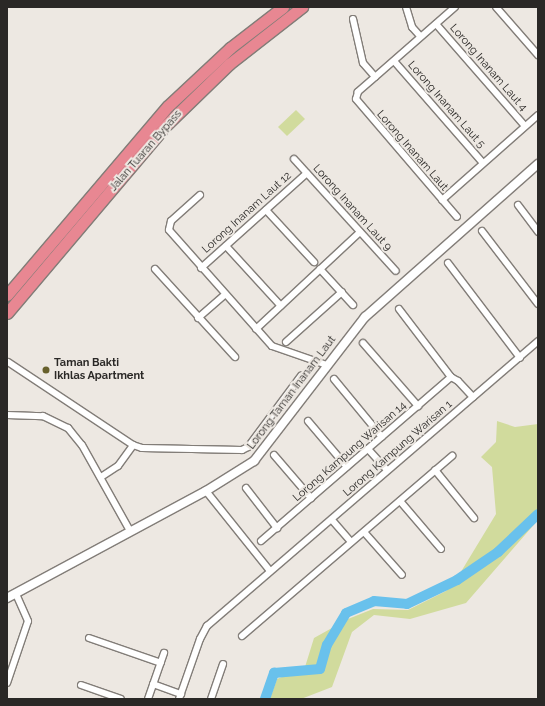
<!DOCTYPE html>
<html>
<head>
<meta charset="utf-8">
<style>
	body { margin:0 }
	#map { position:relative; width:545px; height:706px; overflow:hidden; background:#ede8e2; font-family:Raleway,sans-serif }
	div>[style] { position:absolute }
	.green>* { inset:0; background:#d1db9d }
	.river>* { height:10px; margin:-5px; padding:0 5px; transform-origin:5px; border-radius:5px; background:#69c1ec }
	.roads { filter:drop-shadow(1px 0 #827d78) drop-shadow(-1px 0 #827d78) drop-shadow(0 1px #827d78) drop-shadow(0 -1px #827d78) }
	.street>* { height:6px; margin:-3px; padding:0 3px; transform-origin:3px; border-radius:3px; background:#fff }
	.secondary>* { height:8px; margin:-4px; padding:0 4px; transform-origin:4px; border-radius:4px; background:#fff }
	.highway>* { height:11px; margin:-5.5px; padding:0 5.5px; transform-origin:5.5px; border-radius:5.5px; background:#e88792 }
	.dots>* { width:11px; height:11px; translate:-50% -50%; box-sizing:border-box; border:2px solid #ede8e2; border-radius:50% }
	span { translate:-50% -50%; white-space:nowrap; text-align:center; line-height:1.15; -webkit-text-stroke:4px #ede8e2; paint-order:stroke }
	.street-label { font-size:11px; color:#2a2826 }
	.poi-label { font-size:11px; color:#2a2826; font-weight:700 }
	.left { translate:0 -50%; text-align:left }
	.frame { position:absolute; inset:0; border:8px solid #2a2826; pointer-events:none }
</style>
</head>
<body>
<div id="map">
	<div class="green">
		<div style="clip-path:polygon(296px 110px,305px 119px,287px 136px,278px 127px)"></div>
		<div style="clip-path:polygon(497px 421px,515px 427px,538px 424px,538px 520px,466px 603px,410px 619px,374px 615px,352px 632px,332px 687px,301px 699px,270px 699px,277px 679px,305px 667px,314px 638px,348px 619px,373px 609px,408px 610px,446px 591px,459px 575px,496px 514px,492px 467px,481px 457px,496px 442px)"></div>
	</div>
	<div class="river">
		<div style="left:265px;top:699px;width:28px;rotate:-71deg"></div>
		<div style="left:274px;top:673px;width:46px;rotate:-5deg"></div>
		<div style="left:320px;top:669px;width:25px;rotate:-74deg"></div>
		<div style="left:327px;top:645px;width:37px;rotate:-59deg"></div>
		<div style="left:346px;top:613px;width:30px;rotate:-23deg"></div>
		<div style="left:374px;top:601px;width:33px;rotate:5deg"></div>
		<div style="left:407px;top:604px;width:55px;rotate:-25.6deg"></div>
		<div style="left:457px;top:580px;width:50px;rotate:-34.3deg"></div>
		<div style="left:498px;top:552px;width:55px;rotate:-43.5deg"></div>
	</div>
	<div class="roads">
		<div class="street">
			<div style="left:406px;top:7px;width:21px;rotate:73deg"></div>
			<div style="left:412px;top:27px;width:12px;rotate:48deg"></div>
			<div style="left:455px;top:7px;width:106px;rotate:138.8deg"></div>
			<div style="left:375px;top:77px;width:23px;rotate:139deg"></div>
			<div style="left:358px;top:92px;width:7px;rotate:106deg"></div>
			<div style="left:356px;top:99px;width:155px;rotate:49.4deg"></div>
			<div style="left:496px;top:7px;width:64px;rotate:48.8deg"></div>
			<div style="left:353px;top:19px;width:45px;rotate:77.2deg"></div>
			<div style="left:363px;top:63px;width:18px;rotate:49deg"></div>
			<div style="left:436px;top:24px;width:135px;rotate:48.9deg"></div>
			<div style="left:394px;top:61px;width:135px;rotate:48.9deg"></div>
			<div style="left:294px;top:159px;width:151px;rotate:47.7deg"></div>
			<div style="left:200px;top:195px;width:39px;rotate:138deg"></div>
			<div style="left:171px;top:221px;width:9px;rotate:103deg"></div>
			<div style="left:169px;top:230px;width:155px;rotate:48.4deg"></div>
			<div style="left:272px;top:346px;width:58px;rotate:19.1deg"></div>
			<div style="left:442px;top:200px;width:128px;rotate:-41.5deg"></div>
			<div style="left:518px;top:205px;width:34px;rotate:53deg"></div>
			<div style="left:266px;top:210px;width:71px;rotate:47.3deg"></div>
			<div style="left:482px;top:231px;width:92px;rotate:52.5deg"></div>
			<div style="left:226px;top:246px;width:81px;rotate:47.5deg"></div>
			<div style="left:448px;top:263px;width:119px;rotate:52.8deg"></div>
			<div style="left:201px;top:268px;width:142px;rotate:-41.9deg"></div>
			<div style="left:155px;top:269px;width:119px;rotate:47.7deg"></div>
			<div style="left:320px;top:269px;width:49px;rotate:47.5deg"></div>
			<div style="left:399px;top:309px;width:86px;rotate:52.6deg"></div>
			<div style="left:451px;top:377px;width:8px;rotate:30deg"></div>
			<div style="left:458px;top:381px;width:22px;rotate:47deg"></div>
			<div style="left:198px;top:318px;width:35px;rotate:-41deg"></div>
			<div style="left:256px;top:329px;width:142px;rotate:-43deg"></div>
			<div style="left:286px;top:342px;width:75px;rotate:-41.8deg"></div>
			<div style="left:363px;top:343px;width:84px;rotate:48.9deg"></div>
			<div style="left:8px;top:362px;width:150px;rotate:33.6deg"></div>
			<div style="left:133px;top:445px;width:9px;rotate:18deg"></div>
			<div style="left:142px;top:448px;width:100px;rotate:1.1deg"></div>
			<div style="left:242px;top:450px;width:7px;rotate:-27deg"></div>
			<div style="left:248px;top:447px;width:89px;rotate:-53.3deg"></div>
			<div style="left:334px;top:379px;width:75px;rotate:50.4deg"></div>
			<div style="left:7px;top:415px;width:36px;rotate:2deg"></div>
			<div style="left:43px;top:416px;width:28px;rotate:26deg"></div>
			<div style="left:68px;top:428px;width:22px;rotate:51deg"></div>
			<div style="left:82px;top:445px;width:98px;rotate:60.8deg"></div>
			<div style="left:308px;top:421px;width:60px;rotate:49.7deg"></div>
			<div style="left:368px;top:449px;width:28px;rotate:48deg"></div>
			<div style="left:274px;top:455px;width:57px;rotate:49.3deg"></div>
			<div style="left:435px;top:470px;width:62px;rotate:50.9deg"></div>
			<div style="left:101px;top:477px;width:20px;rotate:-33deg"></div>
			<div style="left:118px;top:466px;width:26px;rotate:-54deg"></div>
			<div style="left:246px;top:488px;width:51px;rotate:52.2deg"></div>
			<div style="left:206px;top:491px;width:102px;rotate:51.3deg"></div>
			<div style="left:400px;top:501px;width:63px;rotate:49.5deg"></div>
			<div style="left:332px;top:520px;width:29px;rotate:49deg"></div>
			<div style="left:364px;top:532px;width:57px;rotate:48.5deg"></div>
			<div style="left:261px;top:541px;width:251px;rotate:-40.8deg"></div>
			<div style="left:242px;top:636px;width:277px;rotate:-40.6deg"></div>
			<div style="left:89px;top:638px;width:76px;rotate:19.1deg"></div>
			<div style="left:7px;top:683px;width:65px;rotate:-71.3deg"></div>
			<div style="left:28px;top:621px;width:30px;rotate:-114deg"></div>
			<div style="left:153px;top:684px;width:30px;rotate:20deg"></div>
			<div style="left:81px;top:685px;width:42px;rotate:19.3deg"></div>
			<div style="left:148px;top:699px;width:49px;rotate:-70.8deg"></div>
			<div style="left:179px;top:699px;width:64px;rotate:-70.7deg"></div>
			<div style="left:200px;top:639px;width:15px;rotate:-62deg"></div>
			<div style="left:207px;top:626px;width:437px;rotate:-40.7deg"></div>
			<div style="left:211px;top:699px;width:37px;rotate:-71deg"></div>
		</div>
		<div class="secondary">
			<div style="left:7px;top:598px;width:226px;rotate:-28.3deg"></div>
			<div style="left:206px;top:491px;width:57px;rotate:-32deg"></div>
			<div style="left:254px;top:461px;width:182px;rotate:-52.4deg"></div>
			<div style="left:365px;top:317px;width:231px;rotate:-41.5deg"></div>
		</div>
		<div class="highway">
			<div style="left:7px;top:295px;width:248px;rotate:-49.6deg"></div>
			<div style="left:168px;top:106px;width:85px;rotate:-43.1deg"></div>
			<div style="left:230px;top:48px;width:67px;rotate:-37.7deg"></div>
			<div style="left:7px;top:313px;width:245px;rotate:-49.8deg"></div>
			<div style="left:165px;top:126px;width:89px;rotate:-44.1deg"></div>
			<div style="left:229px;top:64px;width:93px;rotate:-38deg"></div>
		</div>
	</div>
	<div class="dots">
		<div style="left:46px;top:370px;background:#67602c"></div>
	</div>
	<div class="street-label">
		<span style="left:488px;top:68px;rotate:49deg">Lorong Inanam Laut 4</span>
		<span style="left:446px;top:105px;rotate:49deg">Lorong Inanam Laut 5</span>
		<span style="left:146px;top:151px;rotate:-49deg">Jalan Tuaran Bypass</span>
		<span style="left:412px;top:151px;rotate:49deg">Lorong Inanam Laut</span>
		<span style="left:352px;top:208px;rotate:48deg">Lorong Inanam Laut 9</span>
		<span style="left:247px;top:213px;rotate:-42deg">Lorong Inanam Laut 12</span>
		<span style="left:292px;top:393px;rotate:-53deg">Lorong Taman Inanam Laut</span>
		<span style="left:398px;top:449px;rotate:-41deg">Lorong Kampung Warisan 1</span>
		<span style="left:350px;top:452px;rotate:-41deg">Lorong Kampung Warisan 14</span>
	</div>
	<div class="poi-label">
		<span class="left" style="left:54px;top:370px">Taman Bakti<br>Ikhlas Apartment</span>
	</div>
	<div class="frame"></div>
</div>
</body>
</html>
